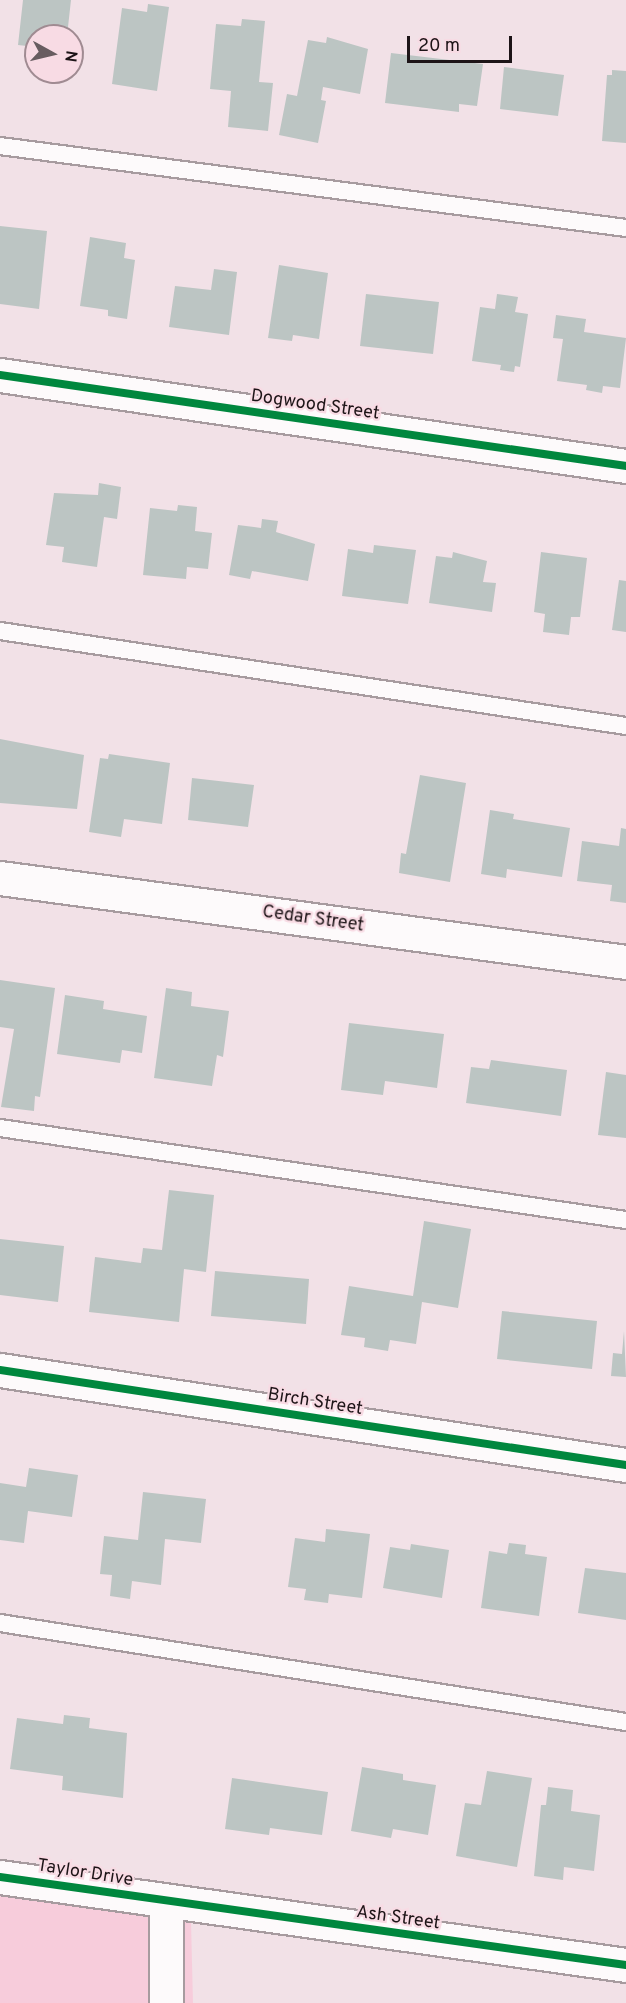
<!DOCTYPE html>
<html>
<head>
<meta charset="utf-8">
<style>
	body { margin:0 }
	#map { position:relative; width:626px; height:2003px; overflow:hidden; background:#f2e1e7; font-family:Overpass,sans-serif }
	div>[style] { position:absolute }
	.green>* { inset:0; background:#f7ccdb }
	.building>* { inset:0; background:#bcc5c3 }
	.roads { filter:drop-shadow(2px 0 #a79b9f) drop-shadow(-2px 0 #a79b9f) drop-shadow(0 2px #a79b9f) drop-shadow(0 -2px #a79b9f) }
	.lane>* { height:16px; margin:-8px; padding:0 8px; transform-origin:8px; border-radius:8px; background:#fdfafb }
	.street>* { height:33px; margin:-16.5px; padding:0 16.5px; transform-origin:16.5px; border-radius:16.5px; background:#fdfafb }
	.cycleway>* { height:8px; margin:-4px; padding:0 4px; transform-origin:4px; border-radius:4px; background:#00873e }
	span { translate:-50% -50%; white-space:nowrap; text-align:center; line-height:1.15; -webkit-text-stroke:4.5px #f8dbe4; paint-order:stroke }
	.street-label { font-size:18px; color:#1d1417 }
	.north { position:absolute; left:24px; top:24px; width:60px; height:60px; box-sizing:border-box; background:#f8dbe4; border:2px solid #a08b92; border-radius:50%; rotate:98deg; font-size:16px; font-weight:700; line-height:24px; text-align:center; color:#1d1417 }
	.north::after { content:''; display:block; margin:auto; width:21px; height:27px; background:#685c60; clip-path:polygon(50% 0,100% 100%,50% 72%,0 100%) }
	.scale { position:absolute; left:407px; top:36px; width:105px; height:27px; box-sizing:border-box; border:3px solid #1d1417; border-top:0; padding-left:8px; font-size:18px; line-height:21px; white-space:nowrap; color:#1d1417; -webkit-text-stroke:4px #f8dbe4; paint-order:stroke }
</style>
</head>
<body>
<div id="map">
	<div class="green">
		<div style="clip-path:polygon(0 1883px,191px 1922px,193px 2003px,0 2003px)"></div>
	</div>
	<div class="building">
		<div style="clip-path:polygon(23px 0,71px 0,67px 36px,36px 36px,36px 47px,18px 45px)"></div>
		<div style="clip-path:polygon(148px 4px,169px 7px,157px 91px,112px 84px,122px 8px,147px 12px)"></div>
		<div style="clip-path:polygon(242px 19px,265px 21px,259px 82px,273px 83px,268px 131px,228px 127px,231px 91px,210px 89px,216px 24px,241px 26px)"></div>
		<div style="clip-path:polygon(327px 37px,368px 49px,360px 94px,323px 87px,321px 100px,326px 101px,318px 143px,279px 135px,287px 94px,297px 96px,308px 40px,326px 43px)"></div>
		<div style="clip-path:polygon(391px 53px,483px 64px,477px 106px,459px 104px,459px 112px,385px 103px)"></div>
		<div style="clip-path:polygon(504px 67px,564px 75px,558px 116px,500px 109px)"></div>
		<div style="clip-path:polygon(612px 70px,626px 71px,626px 143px,602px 141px,607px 75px,612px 75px)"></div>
		<div style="clip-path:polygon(0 226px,47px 231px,39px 309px,0 304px)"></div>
		<div style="clip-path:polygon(90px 237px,126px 243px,124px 258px,135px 260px,127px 319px,108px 316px,108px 310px,80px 306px)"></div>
		<div style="clip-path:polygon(279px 265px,328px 273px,319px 339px,293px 335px,292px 341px,268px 338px)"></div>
		<div style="clip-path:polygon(214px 269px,237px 272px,229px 335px,169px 327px,175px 286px,211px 290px)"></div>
		<div style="clip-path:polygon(366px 294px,439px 302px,433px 354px,360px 346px)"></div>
		<div style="clip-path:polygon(497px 294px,518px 297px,515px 312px,528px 314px,520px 367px,515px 366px,514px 372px,500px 370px,501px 365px,472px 361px,480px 307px,495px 309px)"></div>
		<div style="clip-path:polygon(556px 315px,586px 319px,584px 332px,626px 338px,620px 388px,603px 386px,602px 393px,586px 390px,587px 385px,557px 381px,563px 339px,553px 338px)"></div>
		<div style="clip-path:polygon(99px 483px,121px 487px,117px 519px,104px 517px,97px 567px,62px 562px,64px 547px,46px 545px,54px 493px,98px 495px)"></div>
		<div style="clip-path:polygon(178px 505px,197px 507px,195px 531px,212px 533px,208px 569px,187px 567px,186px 579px,143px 575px,150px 508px,177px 511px)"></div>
		<div style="clip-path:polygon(262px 519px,278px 521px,276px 532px,315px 544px,308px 581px,252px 571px,250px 579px,229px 575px,238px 525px,261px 528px)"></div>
		<div style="clip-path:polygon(374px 545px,416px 550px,408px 604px,342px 596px,348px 549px,373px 553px)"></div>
		<div style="clip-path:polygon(453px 552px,487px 561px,483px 582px,496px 583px,492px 612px,429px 603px,436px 556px,452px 558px)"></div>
		<div style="clip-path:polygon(541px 552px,587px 558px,580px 617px,571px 617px,569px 635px,543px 632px,545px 614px,534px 612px)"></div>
		<div style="clip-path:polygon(619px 580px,626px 581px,626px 632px,612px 630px)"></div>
		<div style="clip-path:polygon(0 739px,84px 755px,77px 809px,0 803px)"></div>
		<div style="clip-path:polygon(109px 754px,170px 763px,162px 824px,124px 819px,121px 837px,89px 832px,100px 758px,108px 759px)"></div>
		<div style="clip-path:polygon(420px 775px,466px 783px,450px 882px,399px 873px,401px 853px,406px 854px)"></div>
		<div style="clip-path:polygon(192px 778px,254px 785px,248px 827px,188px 820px)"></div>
		<div style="clip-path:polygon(490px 810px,514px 814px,513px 819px,570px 828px,562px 877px,507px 869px,506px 878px,481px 874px)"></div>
		<div style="clip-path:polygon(621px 828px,626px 829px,626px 903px,610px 901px,612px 885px,577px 881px,582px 841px,619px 846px)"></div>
		<div style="clip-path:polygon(0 980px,55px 988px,40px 1097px,35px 1096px,34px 1111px,1px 1107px,14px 1029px,0 1027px)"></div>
		<div style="clip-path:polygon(166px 988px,192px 992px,191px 1006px,229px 1011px,223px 1057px,217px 1055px,212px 1086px,154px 1078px)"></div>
		<div style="clip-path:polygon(65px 995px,104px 1001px,103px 1009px,147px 1016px,142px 1053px,122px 1050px,120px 1063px,57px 1054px)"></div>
		<div style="clip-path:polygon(349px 1023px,444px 1034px,437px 1088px,385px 1081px,383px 1095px,341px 1090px)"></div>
		<div style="clip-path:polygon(491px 1060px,567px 1070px,561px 1116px,466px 1103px,471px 1067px,489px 1069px)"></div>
		<div style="clip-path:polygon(606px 1072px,626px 1075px,626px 1138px,598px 1135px)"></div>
		<div style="clip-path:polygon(169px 1190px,214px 1195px,206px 1272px,184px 1269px,179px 1322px,89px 1312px,95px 1257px,141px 1263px,143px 1248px,162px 1250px)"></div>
		<div style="clip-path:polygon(424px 1221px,471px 1229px,458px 1308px,422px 1302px,416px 1344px,390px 1340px,388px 1351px,364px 1347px,365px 1338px,341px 1335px,349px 1286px,413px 1296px)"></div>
		<div style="clip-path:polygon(0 1239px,64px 1246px,58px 1302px,0 1295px)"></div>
		<div style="clip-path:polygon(215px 1271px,309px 1279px,306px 1324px,211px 1316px)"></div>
		<div style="clip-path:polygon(502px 1311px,597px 1321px,592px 1369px,497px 1359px)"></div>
		<div style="clip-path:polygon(624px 1331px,626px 1377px,611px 1376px,613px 1353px,622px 1354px)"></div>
		<div style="clip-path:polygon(29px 1468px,78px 1475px,72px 1517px,28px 1511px,24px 1543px,0 1540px,0 1483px,26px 1487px)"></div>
		<div style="clip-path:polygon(143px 1492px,206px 1499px,201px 1543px,165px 1539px,161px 1585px,132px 1581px,130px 1599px,110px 1596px,112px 1575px,100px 1574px,104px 1536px,138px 1540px)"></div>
		<div style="clip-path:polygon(326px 1529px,370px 1534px,362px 1598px,329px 1594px,328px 1603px,304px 1600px,306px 1589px,288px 1587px,295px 1538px,325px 1542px)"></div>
		<div style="clip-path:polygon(509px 1543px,526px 1545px,525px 1554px,547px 1557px,539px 1616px,481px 1608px,489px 1551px,507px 1554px)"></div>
		<div style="clip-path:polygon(411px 1544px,449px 1550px,442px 1598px,383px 1588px,390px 1547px,410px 1550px)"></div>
		<div style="clip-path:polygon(585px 1568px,626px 1573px,626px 1620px,578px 1613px)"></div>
		<div style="clip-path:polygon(64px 1715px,90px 1718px,89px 1728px,127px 1733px,123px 1798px,62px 1790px,63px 1776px,10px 1769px,17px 1718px,63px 1724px)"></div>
		<div style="clip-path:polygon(362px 1767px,403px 1774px,403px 1780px,436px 1785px,428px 1835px,393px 1829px,391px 1838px,351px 1831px)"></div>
		<div style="clip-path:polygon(487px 1771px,532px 1778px,517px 1867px,456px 1856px,465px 1803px,481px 1805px)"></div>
		<div style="clip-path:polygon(232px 1778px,328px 1792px,322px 1835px,270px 1828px,269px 1835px,225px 1829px)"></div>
		<div style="clip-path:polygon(548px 1787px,573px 1790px,571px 1811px,600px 1815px,594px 1871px,564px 1867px,563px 1880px,534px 1876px,541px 1805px,546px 1805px)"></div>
	</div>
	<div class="roads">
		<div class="lane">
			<div style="left:0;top:146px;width:631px;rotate:7.46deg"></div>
			<div style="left:0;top:631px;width:633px;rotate:8.63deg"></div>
			<div style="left:0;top:1128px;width:633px;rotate:8.36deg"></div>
			<div style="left:0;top:1623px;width:634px;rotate:8.99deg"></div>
		</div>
		<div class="street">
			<div style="left:0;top:375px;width:633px;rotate:8.27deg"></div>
			<div style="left:0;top:878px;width:632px;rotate:7.64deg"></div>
			<div style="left:0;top:1370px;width:633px;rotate:8.63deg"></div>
			<div style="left:0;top:1877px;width:632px;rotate:8deg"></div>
			<div style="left:166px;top:2003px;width:101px;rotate:-90deg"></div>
		</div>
	</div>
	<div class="cycleway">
		<div style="left:0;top:375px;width:633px;rotate:8.27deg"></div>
		<div style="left:0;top:1370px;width:633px;rotate:8.63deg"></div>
		<div style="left:0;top:1877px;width:632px;rotate:8deg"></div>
	</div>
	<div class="street-label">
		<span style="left:315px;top:406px;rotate:8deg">Dogwood Street</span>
		<span style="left:313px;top:920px;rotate:8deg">Cedar Street</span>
		<span style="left:315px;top:1403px;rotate:9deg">Birch Street</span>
		<span style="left:85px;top:1874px;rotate:9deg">Taylor Drive</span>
		<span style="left:398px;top:1919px;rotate:8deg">Ash Street</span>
	</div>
	<div class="north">N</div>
	<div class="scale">20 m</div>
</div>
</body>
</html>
